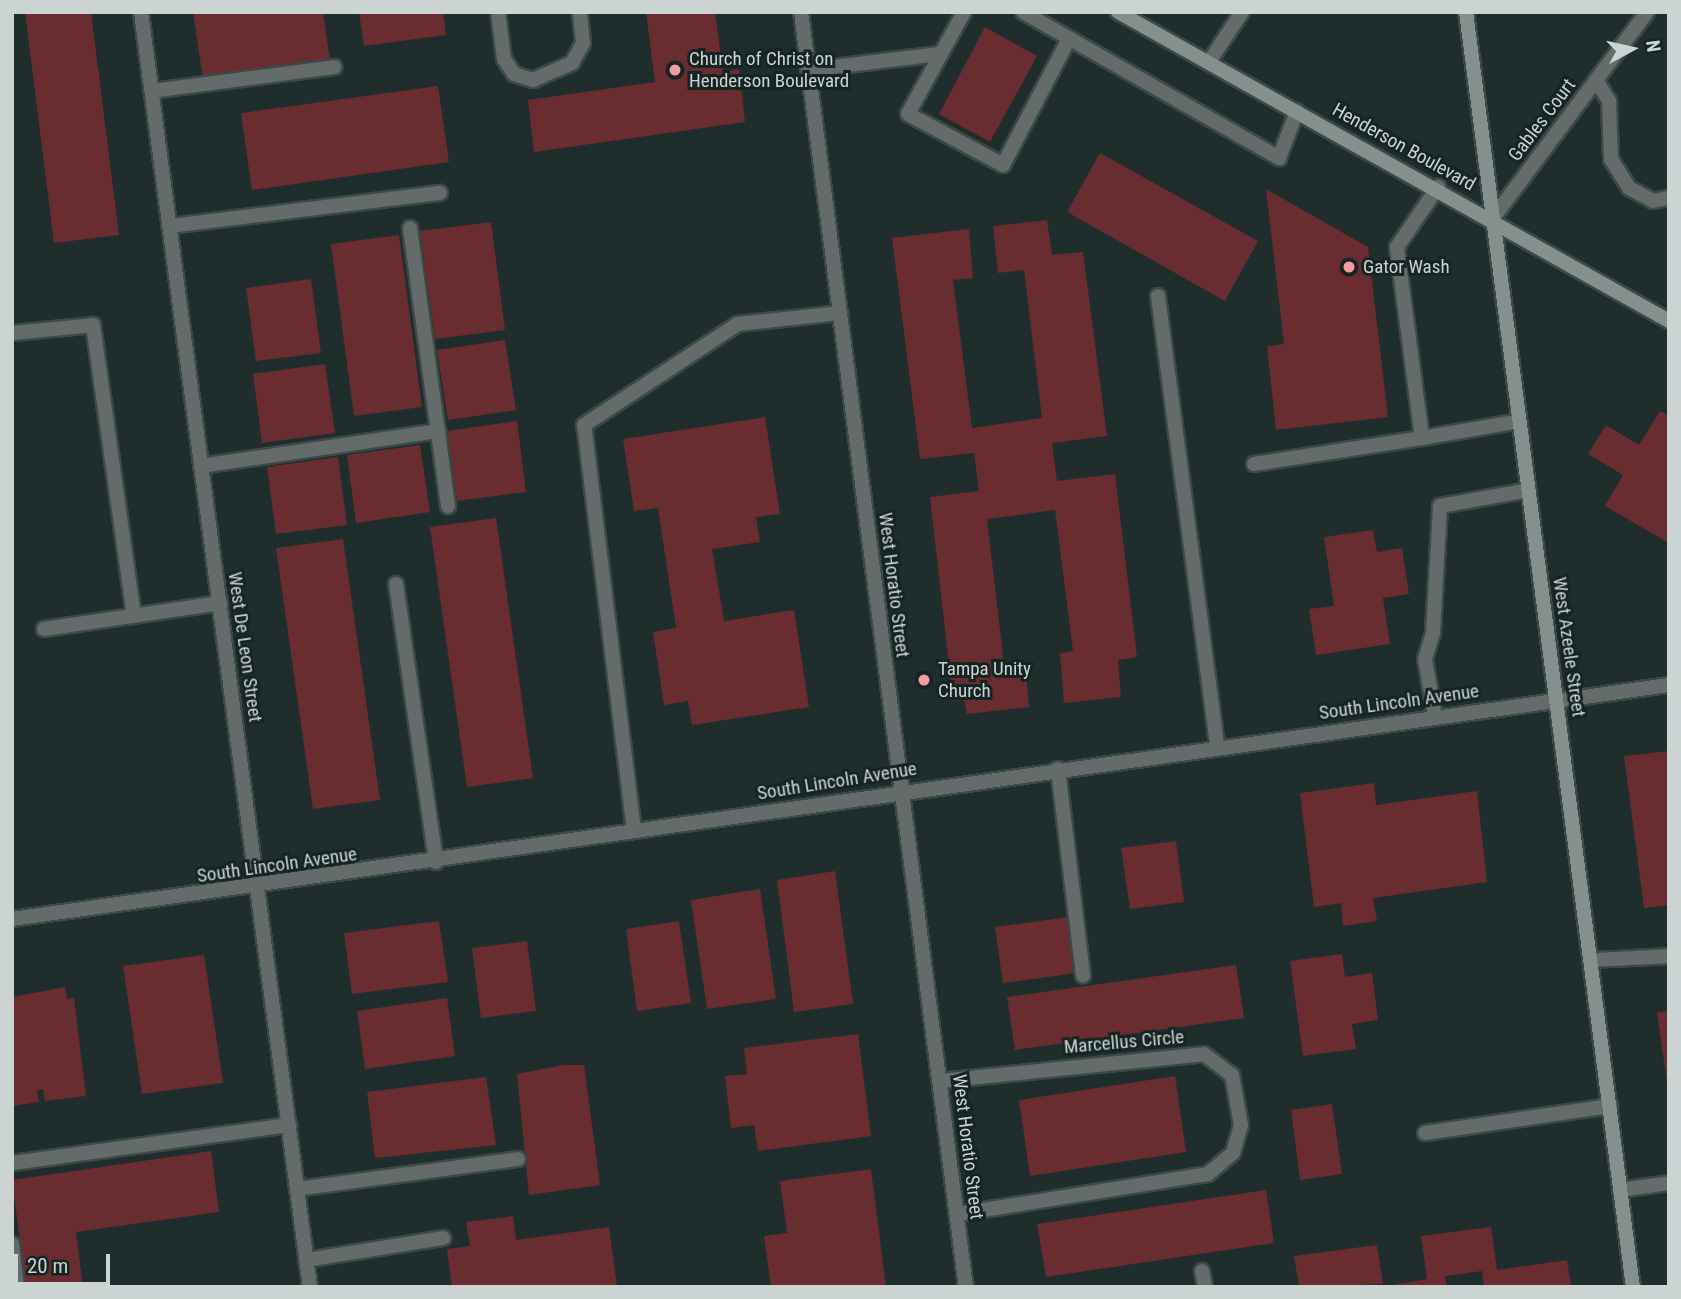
<!DOCTYPE html>
<html>
<head>
<meta charset="utf-8">
<style>
	body { margin:0 }
	#map { position:relative; width:1681px; height:1299px; overflow:hidden; background:#1f2e2c; font-family:"Roboto Condensed",sans-serif }
	div>[style] { position:absolute }
	.building>* { inset:0; background:#682c31 }
	.roads { filter:drop-shadow(2px 0 #3b4947) drop-shadow(-2px 0 #3b4947) drop-shadow(0 2px #3b4947) drop-shadow(0 -2px #3b4947) }
	.lane>* { height:14px; margin:-7px; padding:0 7px; transform-origin:7px; border-radius:7px; background:#646b6a }
	.street>* { height:14px; margin:-7px; padding:0 7px; transform-origin:7px; border-radius:7px; background:#646b6a }
	.secondary>* { height:14px; margin:-7px; padding:0 7px; transform-origin:7px; border-radius:7px; background:#848f8e }
	.dots>* { width:19px; height:19px; translate:-50% -50%; box-sizing:border-box; border:4px solid #162423; border-radius:50% }
	span { translate:-50% -50%; white-space:nowrap; text-align:center; line-height:1.15; -webkit-text-stroke:6px #162423; paint-order:stroke }
	.poi-label { font-size:19px; color:#cbd4d2 }
	.left { translate:0 -50%; text-align:left }
	.street-label { font-size:19px; color:#cbd4d2 }
	.frame { position:absolute; inset:0; border:14px solid #cbd4d2; pointer-events:none }
	.north { position:absolute; left:1597px; top:14px; width:70px; height:70px; -webkit-text-stroke:5px #162423; paint-order:stroke; rotate:82deg; font-size:19px; font-weight:700; line-height:28px; text-align:center; color:#cbd4d2 }
	.north::after { content:''; display:block; margin:auto; width:24px; height:32px; background:#cbd4d2; clip-path:polygon(50% 0,100% 100%,50% 72%,0 100%) }
	.scale { position:absolute; left:14px; top:1254px; width:96px; height:32px; box-sizing:border-box; border:4px solid #cbd4d2; border-top:0; padding-left:9px; font-size:21px; line-height:24px; white-space:nowrap; color:#cbd4d2; -webkit-text-stroke:5px #162423; paint-order:stroke }
</style>
</head>
<body>
<div id="map">
	<div class="building">
		<div style="clip-path:polygon(25px 12px,91px 12px,119px 235px,54px 243px)"></div>
		<div style="clip-path:polygon(193px 12px,323px 12px,330px 61px,203px 80px)"></div>
		<div style="clip-path:polygon(359px 12px,443px 12px,446px 35px,364px 46px)"></div>
		<div style="clip-path:polygon(646px 12px,715px 12px,723px 71px,739px 69px,745px 122px,534px 152px,528px 100px,655px 82px)"></div>
		<div style="clip-path:polygon(985px 27px,1037px 56px,990px 142px,939px 114px)"></div>
		<div style="clip-path:polygon(438px 86px,449px 162px,252px 190px,241px 113px)"></div>
		<div style="clip-path:polygon(1100px 153px,1258px 241px,1225px 301px,1067px 212px)"></div>
		<div style="clip-path:polygon(1266px 189px,1368px 247px,1388px 417px,1276px 430px,1267px 346px,1284px 344px)"></div>
		<div style="clip-path:polygon(1047px 220px,1052px 255px,1083px 252px,1107px 436px,1052px 443px,1057px 481px,1115px 474px,1137px 657px,1118px 660px,1121px 697px,1064px 703px,1060px 653px,1073px 651px,1055px 510px,987px 519px,1004px 664px,1025px 661px,1029px 707px,967px 714px,964px 700px,953px 701px,930px 497px,979px 491px,974px 453px,920px 459px,892px 238px,969px 229px,973px 278px,953px 280px,972px 428px,1042px 418px,1024px 270px,998px 273px,993px 226px)"></div>
		<div style="clip-path:polygon(491px 222px,505px 330px,435px 339px,420px 231px)"></div>
		<div style="clip-path:polygon(399px 235px,422px 407px,354px 416px,331px 244px)"></div>
		<div style="clip-path:polygon(311px 279px,321px 353px,256px 361px,246px 288px)"></div>
		<div style="clip-path:polygon(505px 340px,516px 410px,448px 420px,437px 350px)"></div>
		<div style="clip-path:polygon(325px 364px,335px 433px,262px 443px,253px 374px)"></div>
		<div style="clip-path:polygon(1660px 411px,1669px 416px,1669px 543px,1605px 506px,1623px 475px,1588px 454px,1606px 425px,1639px 445px)"></div>
		<div style="clip-path:polygon(765px 417px,780px 514px,756px 517px,760px 542px,712px 549px,724px 621px,794px 610px,809px 707px,692px 725px,688px 701px,664px 705px,653px 632px,676px 628px,658px 508px,634px 511px,623px 439px)"></div>
		<div style="clip-path:polygon(517px 421px,526px 492px,457px 501px,447px 431px)"></div>
		<div style="clip-path:polygon(420px 445px,430px 512px,356px 523px,347px 455px)"></div>
		<div style="clip-path:polygon(338px 457px,347px 525px,276px 534px,267px 467px)"></div>
		<div style="clip-path:polygon(496px 518px,533px 778px,467px 787px,430px 527px)"></div>
		<div style="clip-path:polygon(1373px 530px,1377px 552px,1402px 548px,1409px 594px,1383px 598px,1390px 644px,1316px 655px,1309px 609px,1334px 606px,1324px 537px)"></div>
		<div style="clip-path:polygon(343px 539px,380px 800px,313px 809px,276px 548px)"></div>
		<div style="clip-path:polygon(1669px 751px,1669px 905px,1644px 908px,1624px 756px)"></div>
		<div style="clip-path:polygon(1374px 783px,1376px 805px,1477px 791px,1487px 882px,1373px 898px,1377px 921px,1343px 926px,1341px 903px,1314px 907px,1300px 793px)"></div>
		<div style="clip-path:polygon(1176px 841px,1184px 902px,1130px 909px,1121px 848px)"></div>
		<div style="clip-path:polygon(835px 871px,853px 1004px,794px 1012px,777px 880px)"></div>
		<div style="clip-path:polygon(760px 889px,776px 999px,707px 1009px,691px 900px)"></div>
		<div style="clip-path:polygon(1069px 917px,1077px 973px,1003px 983px,995px 927px)"></div>
		<div style="clip-path:polygon(439px 921px,448px 982px,352px 994px,344px 933px)"></div>
		<div style="clip-path:polygon(679px 921px,691px 1003px,637px 1011px,626px 929px)"></div>
		<div style="clip-path:polygon(527px 941px,536px 1011px,481px 1018px,472px 948px)"></div>
		<div style="clip-path:polygon(1342px 954px,1345px 977px,1372px 973px,1378px 1020px,1352px 1024px,1356px 1049px,1303px 1056px,1290px 961px)"></div>
		<div style="clip-path:polygon(204px 955px,223px 1083px,142px 1094px,123px 966px)"></div>
		<div style="clip-path:polygon(1236px 965px,1244px 1018px,1015px 1050px,1007px 997px)"></div>
		<div style="clip-path:polygon(65px 987px,67px 999px,74px 998px,86px 1096px,45px 1101px,43px 1089px,37px 1090px,39px 1102px,12px 1106px,12px 997px)"></div>
		<div style="clip-path:polygon(447px 998px,455px 1056px,365px 1069px,357px 1011px)"></div>
		<div style="clip-path:polygon(1669px 1011px,1669px 1082px,1667px 1082px,1657px 1012px)"></div>
		<div style="clip-path:polygon(858px 1034px,871px 1136px,758px 1151px,754px 1125px,731px 1128px,725px 1076px,747px 1074px,744px 1048px)"></div>
		<div style="clip-path:polygon(563px 1065px,584px 1065px,600px 1185px,529px 1195px,517px 1074px)"></div>
		<div style="clip-path:polygon(1175px 1076px,1186px 1152px,1030px 1176px,1019px 1100px)"></div>
		<div style="clip-path:polygon(486px 1077px,496px 1145px,375px 1158px,367px 1092px)"></div>
		<div style="clip-path:polygon(1332px 1104px,1342px 1174px,1300px 1180px,1291px 1110px)"></div>
		<div style="clip-path:polygon(211px 1151px,219px 1212px,76px 1232px,83px 1287px,26px 1287px,12px 1180px)"></div>
		<div style="clip-path:polygon(871px 1169px,886px 1287px,771px 1287px,764px 1236px,787px 1233px,780px 1181px)"></div>
		<div style="clip-path:polygon(1266px 1190px,1274px 1243px,1046px 1277px,1037px 1224px)"></div>
		<div style="clip-path:polygon(513px 1216px,516px 1240px,609px 1227px,617px 1287px,452px 1287px,447px 1249px,470px 1246px,466px 1222px)"></div>
		<div style="clip-path:polygon(1491px 1227px,1497px 1270px,1567px 1260px,1571px 1287px,1484px 1287px,1482px 1271px,1445px 1276px,1447px 1287px,1380px 1287px,1427px 1279px,1421px 1236px)"></div>
		<div style="clip-path:polygon(1377px 1245px,1383px 1284px,1299px 1287px,1294px 1256px)"></div>
	</div>
	<div class="roads">
		<div class="lane">
			<div style="left:498px;top:12px;width:47px;rotate:82.7deg"></div>
			<div style="left:504px;top:59px;width:18px;rotate:56deg"></div>
			<div style="left:514px;top:74px;width:20px;rotate:18deg"></div>
			<div style="left:533px;top:80px;width:43px;rotate:-23.6deg"></div>
			<div style="left:572px;top:63px;width:23px;rotate:-61deg"></div>
			<div style="left:583px;top:43px;width:31px;rotate:-96deg"></div>
			<div style="left:964px;top:12px;width:116px;rotate:118.8deg"></div>
			<div style="left:908px;top:114px;width:108px;rotate:28.2deg"></div>
			<div style="left:1003px;top:165px;width:142px;rotate:-62.4deg"></div>
			<div style="left:1023px;top:12px;width:295px;rotate:29.7deg"></div>
			<div style="left:1279px;top:158px;width:50px;rotate:-69deg"></div>
			<div style="left:1209px;top:62px;width:60px;rotate:-56.6deg"></div>
			<div style="left:808px;top:70px;width:131px;rotate:-7deg"></div>
			<div style="left:152px;top:91px;width:184px;rotate:-7.5deg"></div>
			<div style="left:170px;top:226px;width:272px;rotate:-7deg"></div>
			<div style="left:410px;top:228px;width:281px;rotate:82.2deg"></div>
			<div style="left:1158px;top:296px;width:454px;rotate:82.5deg"></div>
			<div style="left:12px;top:333px;width:81px;rotate:-5.6deg"></div>
			<div style="left:93px;top:325px;width:294px;rotate:82deg"></div>
			<div style="left:1422px;top:438px;width:99px;rotate:-9.8deg"></div>
			<div style="left:1254px;top:464px;width:170px;rotate:-8.8deg"></div>
			<div style="left:1422px;top:438px;width:193px;rotate:-97.5deg"></div>
			<div style="left:1397px;top:247px;width:73px;rotate:-55.7deg"></div>
			<div style="left:201px;top:466px;width:240px;rotate:-8.4deg"></div>
			<div style="left:396px;top:584px;width:281px;rotate:81.8deg"></div>
			<div style="left:44px;top:629px;width:178px;rotate:-8.4deg"></div>
			<div style="left:1435px;top:716px;width:58px;rotate:-100deg"></div>
			<div style="left:1425px;top:659px;width:28px;rotate:-73deg"></div>
			<div style="left:1433px;top:632px;width:126px;rotate:-86.8deg"></div>
			<div style="left:1440px;top:506px;width:90px;rotate:-10.2deg"></div>
			<div style="left:1058px;top:769px;width:208px;rotate:83.1deg"></div>
			<div style="left:634px;top:831px;width:409px;rotate:-97deg"></div>
			<div style="left:584px;top:425px;width:184px;rotate:-33.3deg"></div>
			<div style="left:738px;top:324px;width:103px;rotate:-6.2deg"></div>
			<div style="left:1593px;top:960px;width:76px;rotate:-3deg"></div>
			<div style="left:1425px;top:1133px;width:187px;rotate:-8.3deg"></div>
			<div style="left:12px;top:1163px;width:280px;rotate:-7.8deg"></div>
			<div style="left:297px;top:1189px;width:223px;rotate:-7.7deg"></div>
			<div style="left:12px;top:1244px;width:43px;rotate:83.4deg"></div>
			<div style="left:306px;top:1260px;width:139px;rotate:-9.1deg"></div>
			<div style="left:1202px;top:1271px;width:16px;rotate:79deg"></div>
		</div>
		<div class="street">
			<div style="left:141px;top:12px;width:1286px;rotate:82.45deg"></div>
			<div style="left:801px;top:12px;width:1286px;rotate:82.63deg"></div>
			<div style="left:1596px;top:80px;width:25px;rotate:58deg"></div>
			<div style="left:1609px;top:101px;width:58px;rotate:88deg"></div>
			<div style="left:1611px;top:159px;width:34px;rotate:58deg"></div>
			<div style="left:1629px;top:188px;width:27px;rotate:28deg"></div>
			<div style="left:1653px;top:201px;width:16px;rotate:-11deg"></div>
			<div style="left:1493px;top:218px;width:257px;rotate:-53.2deg"></div>
			<div style="left:12px;top:919px;width:1673px;rotate:-8.04deg"></div>
			<div style="left:940px;top:1081px;width:265px;rotate:-5.8deg"></div>
			<div style="left:1204px;top:1054px;width:35px;rotate:37deg"></div>
			<div style="left:1232px;top:1075px;width:51px;rotate:79.8deg"></div>
			<div style="left:1241px;top:1125px;width:29px;rotate:106deg"></div>
			<div style="left:1233px;top:1153px;width:33px;rotate:140deg"></div>
			<div style="left:1208px;top:1174px;width:254px;rotate:170.9deg"></div>
			<div style="left:1620px;top:1190px;width:49px;rotate:-8.1deg"></div>
		</div>
		<div class="secondary">
			<div style="left:1118px;top:12px;width:632px;rotate:29.28deg"></div>
			<div style="left:1466px;top:12px;width:1286px;rotate:82.54deg"></div>
		</div>
	</div>
	<div class="dots">
		<div style="left:675px;top:70px;background:#f49b9f"></div>
		<div style="left:1349px;top:267px;background:#f49b9f"></div>
		<div style="left:924px;top:680px;background:#f49b9f"></div>
	</div>
	<div class="poi-label">
		<span class="left" style="left:689px;top:70px">Church of Christ on<br>Henderson Boulevard</span>
		<span class="left" style="left:1363px;top:267px">Gator Wash</span>
		<span class="left" style="left:938px;top:680px">Tampa Unity<br>Church</span>
	</div>
	<div class="street-label">
		<span style="left:1542px;top:120px;rotate:-53deg">Gables Court</span>
		<span style="left:1404px;top:147px;rotate:29deg">Henderson Boulevard</span>
		<span style="left:894px;top:585px;rotate:83deg">West Horatio Street</span>
		<span style="left:245px;top:647px;rotate:82deg">West De Leon Street</span>
		<span style="left:1569px;top:647px;rotate:82deg">West Azeele Street</span>
		<span style="left:1399px;top:702px;rotate:-8deg">South Lincoln Avenue</span>
		<span style="left:837px;top:781px;rotate:-9deg">South Lincoln Avenue</span>
		<span style="left:277px;top:865px;rotate:-8deg">South Lincoln Avenue</span>
		<span style="left:1124px;top:1042px;rotate:-5deg">Marcellus Circle</span>
		<span style="left:968px;top:1147px;rotate:83deg">West Horatio Street</span>
	</div>
	<div class="frame"></div>
	<div class="north">N</div>
	<div class="scale">20 m</div>
</div>
</body>
</html>
